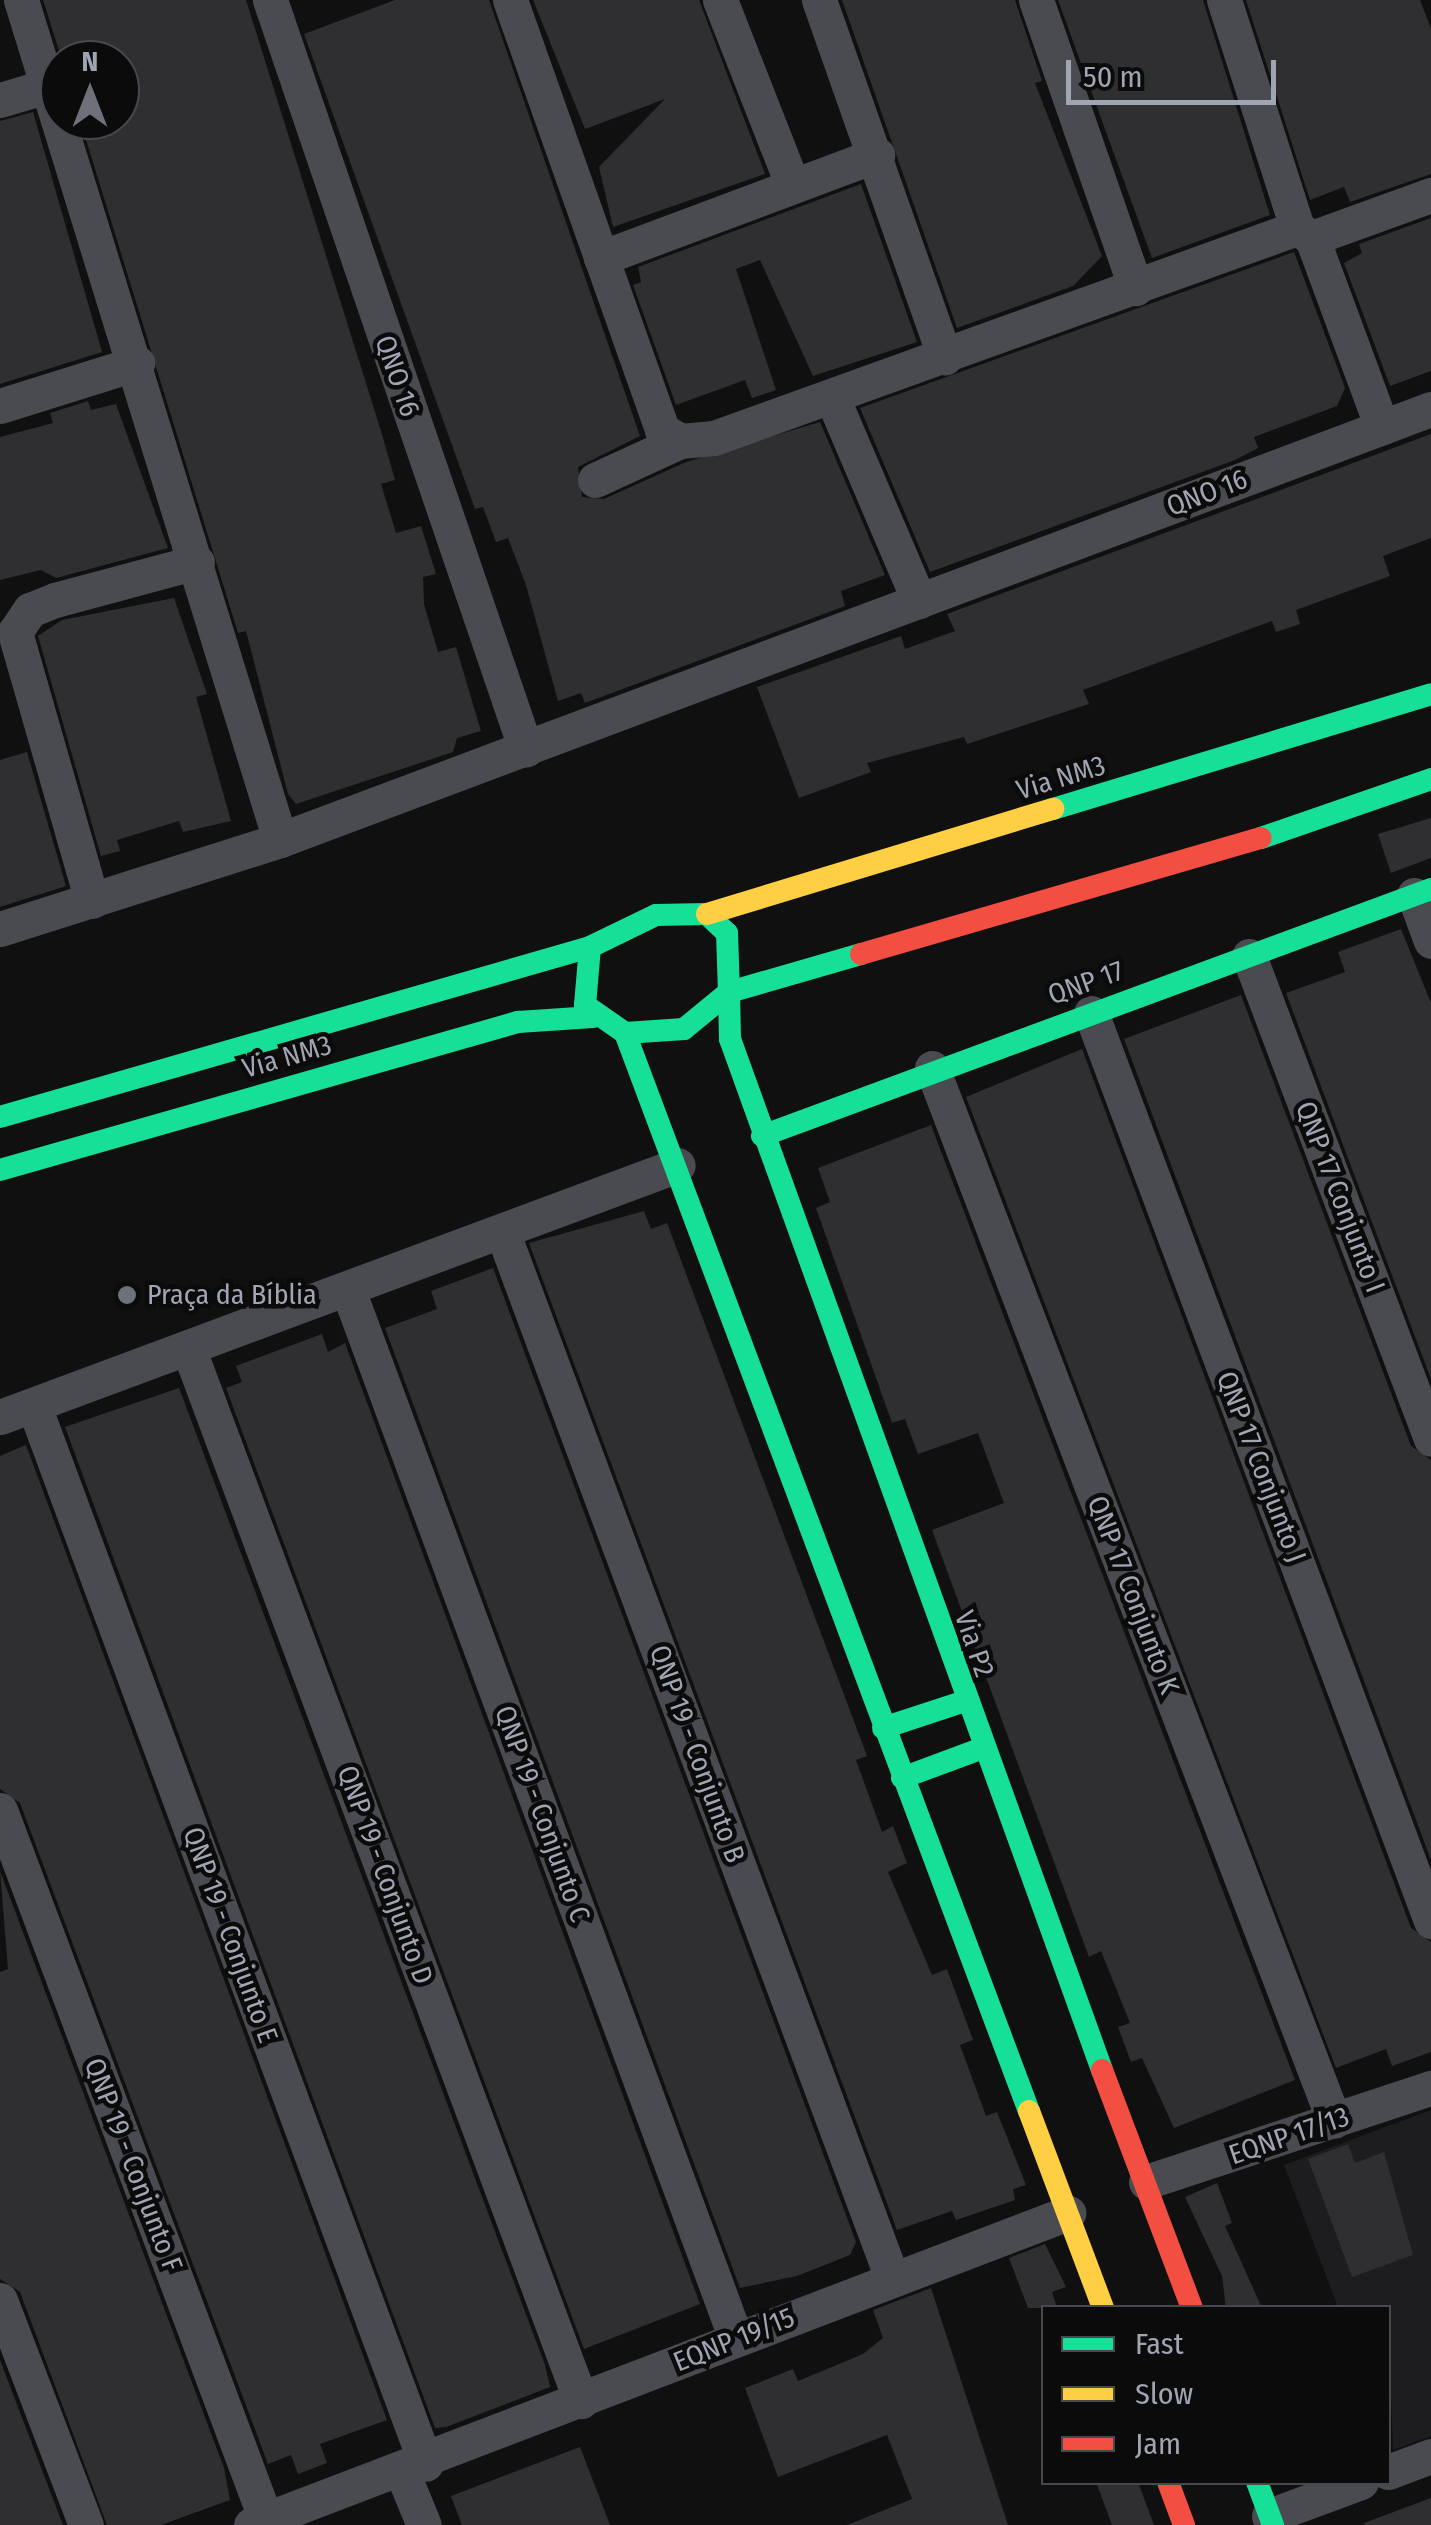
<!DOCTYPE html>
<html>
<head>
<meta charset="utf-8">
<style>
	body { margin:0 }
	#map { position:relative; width:1431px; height:2525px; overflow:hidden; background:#101011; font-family:"Fira Sans Condensed",sans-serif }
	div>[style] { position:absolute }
	.built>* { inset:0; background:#1d1d1f }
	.building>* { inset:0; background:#2f2f31 }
	.street>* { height:35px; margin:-17.5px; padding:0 17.5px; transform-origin:17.5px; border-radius:17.5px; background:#4a4b50 }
	.fast>* { height:22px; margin:-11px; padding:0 11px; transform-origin:11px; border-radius:11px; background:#16e098 }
	.slow>* { height:22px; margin:-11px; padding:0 11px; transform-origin:11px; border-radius:11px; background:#ffcf43 }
	.jam>* { height:22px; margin:-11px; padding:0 11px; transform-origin:11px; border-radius:11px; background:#f24e42 }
	.dots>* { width:28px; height:28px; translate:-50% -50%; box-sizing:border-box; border:5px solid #0b0b0c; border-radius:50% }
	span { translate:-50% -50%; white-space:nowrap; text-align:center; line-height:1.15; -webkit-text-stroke:9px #0b0b0c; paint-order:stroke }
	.street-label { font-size:28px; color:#a0a5b2 }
	.poi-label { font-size:28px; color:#a0a5b2 }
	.left { translate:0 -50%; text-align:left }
	.legend { position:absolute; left:1041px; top:2305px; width:350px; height:180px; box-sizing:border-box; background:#0b0b0c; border:2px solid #47494e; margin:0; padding:12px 18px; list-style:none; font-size:30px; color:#a0a5b2 }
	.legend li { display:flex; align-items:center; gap:20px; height:50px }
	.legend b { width:50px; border:2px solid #47494e }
	.north { position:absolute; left:40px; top:40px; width:100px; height:100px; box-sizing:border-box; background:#0b0b0c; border:2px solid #47494e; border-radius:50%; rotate:0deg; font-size:28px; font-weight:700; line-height:40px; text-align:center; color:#a0a5b2 }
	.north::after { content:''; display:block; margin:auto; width:35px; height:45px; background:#6e717a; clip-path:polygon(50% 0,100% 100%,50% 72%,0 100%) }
	.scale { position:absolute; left:1066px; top:60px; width:210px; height:45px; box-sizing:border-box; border:5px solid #a0a5b2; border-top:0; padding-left:12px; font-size:30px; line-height:35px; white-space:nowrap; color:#a0a5b2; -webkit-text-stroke:8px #0b0b0c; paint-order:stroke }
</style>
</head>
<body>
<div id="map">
	<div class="built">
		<div style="clip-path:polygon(1431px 2110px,1431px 2436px,1393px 2450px,1388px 2308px,1338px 2307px,1284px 2165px)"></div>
	</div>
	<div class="building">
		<div style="clip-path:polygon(43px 0,246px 0,381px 431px,395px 480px,381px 484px,396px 533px,421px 526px,436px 574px,423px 577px,424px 604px,438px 652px,456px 647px,481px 731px,457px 738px,453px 752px,296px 804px,288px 794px,246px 631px,238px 633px,80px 120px,120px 120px,120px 60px,62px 60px)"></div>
		<div style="clip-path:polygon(395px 0,489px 0,640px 436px,578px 467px,582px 497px,604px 499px,686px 462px,820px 422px,885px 575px,841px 591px,845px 606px,585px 703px,581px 693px,558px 701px,526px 585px,508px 538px,496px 542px,483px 507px,475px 509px,304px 34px)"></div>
		<div style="clip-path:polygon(533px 0,699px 0,765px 174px,613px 227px,599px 167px,665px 99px,585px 129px)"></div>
		<div style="clip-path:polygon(842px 0,1015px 0,1042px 81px,1035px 83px,1102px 256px,1073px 286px,957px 328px)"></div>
		<div style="clip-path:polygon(1058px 0,1203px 0,1270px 215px,1152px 258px)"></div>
		<div style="clip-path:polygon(1246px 0,1420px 0,1431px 29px,1431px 174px,1350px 202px,1344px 187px,1310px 200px)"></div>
		<div style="clip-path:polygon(33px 112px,102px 352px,0 384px,0 121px)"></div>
		<div style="clip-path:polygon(861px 184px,917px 342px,813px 376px,760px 260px,736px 269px,776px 390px,752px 398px,745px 380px,676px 405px,633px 285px,641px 282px,638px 267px)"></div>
		<div style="clip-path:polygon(1431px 218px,1431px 371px,1390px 386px,1344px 263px,1362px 253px,1359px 244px)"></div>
		<div style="clip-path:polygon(1294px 252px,1345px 388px,1337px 406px,1254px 437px,1258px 448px,1235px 460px,930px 572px,860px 408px)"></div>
		<div style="clip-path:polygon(88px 401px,91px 410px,116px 404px,168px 548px,56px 578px,41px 570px,0 580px,0 437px,53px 423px,50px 413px)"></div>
		<div style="clip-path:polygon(1431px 434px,1431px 538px,1383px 556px,1390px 576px,1296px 610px,1300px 624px,1276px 632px,1272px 621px,1083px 690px,1089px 704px,967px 744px,964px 737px,867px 763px,871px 772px,799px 798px,757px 687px,901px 636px,905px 649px,955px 631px,947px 614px)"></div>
		<div style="clip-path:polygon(174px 598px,207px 694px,196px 697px,231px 821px,183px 832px,179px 821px,117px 840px,120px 851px,101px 856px,38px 636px,62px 620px)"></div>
		<div style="clip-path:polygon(27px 752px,66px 886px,0 907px,0 760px)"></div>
		<div style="clip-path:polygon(1431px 818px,1431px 858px,1391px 873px,1378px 834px)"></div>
		<div style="clip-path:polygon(1401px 929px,1431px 1003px,1431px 1379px,1286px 993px,1345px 972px,1338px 952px)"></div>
		<div style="clip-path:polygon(1241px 995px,1411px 1446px,1431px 1460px,1431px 1860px,1124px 1039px)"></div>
		<div style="clip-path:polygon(1082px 1049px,1411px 1928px,1431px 1942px,1431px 2052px,1392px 2066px,1386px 2049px,1336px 2068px,966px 1097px)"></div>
		<div style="clip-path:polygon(931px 1125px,1295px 2080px,1174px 2128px,1142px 2058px,1131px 2062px,1118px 2027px,1130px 2023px,1101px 1951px,1089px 1957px,932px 1530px,1004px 1503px,978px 1433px,918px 1454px,905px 1419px,892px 1423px,816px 1208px,830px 1202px,818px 1168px)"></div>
		<div style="clip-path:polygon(644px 1211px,651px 1229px,667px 1223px,867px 1756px,856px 1760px,882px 1832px,893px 1826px,907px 1863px,888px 1872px,932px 1975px,947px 1969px,973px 2040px,960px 2045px,986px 2116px,997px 2112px,1026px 2185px,1013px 2189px,1015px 2200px,956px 2220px,952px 2211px,897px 2230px,529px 1243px)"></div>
		<div style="clip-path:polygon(493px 1268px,856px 2242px,850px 2255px,797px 2276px,740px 2288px,385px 1328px,437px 1309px,431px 1291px)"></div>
		<div style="clip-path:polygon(322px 1334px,328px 1352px,345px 1343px,700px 2304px,584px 2349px,226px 1388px,242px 1382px,236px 1366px)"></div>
		<div style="clip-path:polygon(179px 1388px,545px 2365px,550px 2387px,446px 2427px,435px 2428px,65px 1427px)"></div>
		<div style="clip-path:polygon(26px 1445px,387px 2420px,320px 2444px,327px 2463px,298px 2474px,291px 2455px,268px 2464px,20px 1803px,0 1789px,0 1456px)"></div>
		<div style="clip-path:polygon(0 1871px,224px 2468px,230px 2500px,161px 2525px,107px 2525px,20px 2292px,0 2279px,0 1972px,8px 1969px)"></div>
		<div style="clip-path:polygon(1348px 2144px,1355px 2163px,1384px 2152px,1413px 2255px,1352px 2277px,1308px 2159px)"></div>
		<div style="clip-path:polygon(1217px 2183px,1232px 2223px,1225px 2226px,1262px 2308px,1226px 2308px,1222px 2276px,1185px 2197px)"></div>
		<div style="clip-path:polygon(1045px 2244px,1066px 2287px,1052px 2292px,1057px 2308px,1028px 2308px,1009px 2258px)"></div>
		<div style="clip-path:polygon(931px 2288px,1008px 2525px,847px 2525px,912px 2499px,887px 2435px,778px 2477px,745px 2388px,793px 2369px,798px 2381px,863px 2354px,883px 2338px,873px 2310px)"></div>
		<div style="clip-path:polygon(0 2360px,63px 2525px,0 2525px)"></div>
		<div style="clip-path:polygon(580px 2447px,610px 2525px,462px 2525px,451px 2496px)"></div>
		<div style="clip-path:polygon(1096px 2482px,1138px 2482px,1154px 2525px,1112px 2525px)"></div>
		<div style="clip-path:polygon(1431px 2498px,1431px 2525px,1365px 2525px,1364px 2523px)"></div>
	</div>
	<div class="street">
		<div style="left:21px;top:0;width:879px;rotate:72.86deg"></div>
		<div style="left:270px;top:0;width:792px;rotate:71.15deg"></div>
		<div style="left:510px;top:0;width:456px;rotate:70.5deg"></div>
		<div style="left:662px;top:430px;width:21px;rotate:31deg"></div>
		<div style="left:680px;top:441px;width:34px;rotate:-5deg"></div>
		<div style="left:714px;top:438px;width:620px;rotate:-19.81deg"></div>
		<div style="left:720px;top:0;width:198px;rotate:68.6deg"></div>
		<div style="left:819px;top:0;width:379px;rotate:70.6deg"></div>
		<div style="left:1036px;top:0;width:305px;rotate:70.9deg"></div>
		<div style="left:1224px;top:0;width:239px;rotate:72.2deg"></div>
		<div style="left:1297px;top:228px;width:18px;rotate:34deg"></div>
		<div style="left:1312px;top:238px;width:202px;rotate:69.7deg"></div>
		<div style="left:0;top:100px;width:49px;rotate:-16.6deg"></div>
		<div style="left:1312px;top:238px;width:127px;rotate:-19.9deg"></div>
		<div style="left:601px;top:258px;width:295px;rotate:-20.5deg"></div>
		<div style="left:832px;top:397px;width:222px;rotate:66.9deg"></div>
		<div style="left:0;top:406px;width:144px;rotate:-17.4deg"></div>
		<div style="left:595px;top:480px;width:94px;rotate:-24.6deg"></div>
		<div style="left:1414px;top:895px;width:49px;rotate:69.7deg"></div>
		<div style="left:92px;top:901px;width:280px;rotate:-106deg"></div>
		<div style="left:15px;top:632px;width:27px;rotate:-56deg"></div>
		<div style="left:30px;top:610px;width:27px;rotate:-22deg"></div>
		<div style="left:55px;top:600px;width:147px;rotate:-15deg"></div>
		<div style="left:0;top:929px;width:294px;rotate:-17.6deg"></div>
		<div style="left:280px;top:840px;width:1229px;rotate:-20.53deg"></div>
		<div style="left:1249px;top:956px;width:516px;rotate:69.35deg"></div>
		<div style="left:1091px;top:1013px;width:970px;rotate:69.47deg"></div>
		<div style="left:932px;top:1068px;width:1127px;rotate:69.1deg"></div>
		<div style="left:502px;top:1231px;width:1117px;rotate:69.57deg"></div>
		<div style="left:348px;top:1290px;width:1118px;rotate:69.7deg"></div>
		<div style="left:189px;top:1350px;width:1122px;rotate:69.55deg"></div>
		<div style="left:34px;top:1406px;width:1128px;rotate:69.67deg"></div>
		<div style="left:0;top:1417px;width:723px;rotate:-20.39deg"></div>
		<div style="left:0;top:1810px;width:758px;rotate:69.46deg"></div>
		<div style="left:1146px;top:2182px;width:300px;rotate:-18.3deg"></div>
		<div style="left:0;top:2300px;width:241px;rotate:69.1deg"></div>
		<div style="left:402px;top:2472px;width:57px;rotate:67.5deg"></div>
		<div style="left:1388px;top:2472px;width:46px;rotate:-20.4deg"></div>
		<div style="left:1269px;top:2516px;width:98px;rotate:-20.3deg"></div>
		<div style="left:251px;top:2525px;width:875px;rotate:-20.9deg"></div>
	</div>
	<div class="fast">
		<div style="left:1053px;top:809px;width:395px;rotate:-16.9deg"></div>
		<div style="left:1261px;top:838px;width:180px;rotate:-19.1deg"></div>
		<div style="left:861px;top:954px;width:137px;rotate:163.9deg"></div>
		<div style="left:729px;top:992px;width:47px;rotate:88.8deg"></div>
		<div style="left:730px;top:1039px;width:1096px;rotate:70.16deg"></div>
		<div style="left:625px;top:1033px;width:1151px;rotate:69.46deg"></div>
		<div style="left:0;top:1117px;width:614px;rotate:-16.07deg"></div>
		<div style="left:590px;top:947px;width:73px;rotate:-25.9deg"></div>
		<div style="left:656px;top:915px;width:51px;rotate:-1.1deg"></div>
		<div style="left:707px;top:914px;width:28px;rotate:44deg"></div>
		<div style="left:727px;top:933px;width:59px;rotate:88.1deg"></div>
		<div style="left:729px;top:992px;width:58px;rotate:140.6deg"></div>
		<div style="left:684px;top:1029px;width:59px;rotate:176.1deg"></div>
		<div style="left:625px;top:1033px;width:49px;rotate:-145deg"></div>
		<div style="left:585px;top:1005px;width:58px;rotate:-85.1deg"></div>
		<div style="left:762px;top:1136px;width:713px;rotate:-20.26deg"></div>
		<div style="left:0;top:1170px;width:539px;rotate:-15.95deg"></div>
		<div style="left:518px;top:1022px;width:75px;rotate:-3.8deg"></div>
		<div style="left:883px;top:1728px;width:83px;rotate:-18.2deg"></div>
		<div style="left:902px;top:1778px;width:83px;rotate:-20.4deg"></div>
		<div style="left:1257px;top:2482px;width:46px;rotate:69.6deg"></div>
	</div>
	<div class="slow">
		<div style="left:707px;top:914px;width:362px;rotate:-16.9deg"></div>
		<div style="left:1029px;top:2111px;width:210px;rotate:69.4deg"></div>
	</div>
	<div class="jam">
		<div style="left:861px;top:954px;width:416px;rotate:-16.2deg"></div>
		<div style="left:1102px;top:2070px;width:254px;rotate:69.3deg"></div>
		<div style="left:1168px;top:2482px;width:46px;rotate:69.6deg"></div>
	</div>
	<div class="dots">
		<div style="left:127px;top:1295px;background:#6e717a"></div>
	</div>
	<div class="street-label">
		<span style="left:397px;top:376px;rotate:71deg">QNO 16</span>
		<span style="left:1207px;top:493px;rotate:-21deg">QNO 16</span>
		<span style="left:1061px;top:778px;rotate:-17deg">Via NM3</span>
		<span style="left:1086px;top:983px;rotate:-20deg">QNP 17</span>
		<span style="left:287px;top:1057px;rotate:-16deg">Via NM3</span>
		<span style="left:1340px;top:1197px;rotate:69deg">QNP 17 Conjunto I</span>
		<span style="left:1261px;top:1467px;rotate:69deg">QNP 17 Conjunto J</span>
		<span style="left:1133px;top:1595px;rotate:69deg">QNP 17 Conjunto K</span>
		<span style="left:974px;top:1644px;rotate:71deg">Via P2</span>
		<span style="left:697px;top:1754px;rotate:70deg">QNP 19 - Conjunto B</span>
		<span style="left:542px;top:1814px;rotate:70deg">QNP 19 - Conjunto C</span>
		<span style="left:385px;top:1875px;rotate:70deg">QNP 19 - Conjunto D</span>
		<span style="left:230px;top:1935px;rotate:70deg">QNP 19 - Conjunto E</span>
		<span style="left:1289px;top:2136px;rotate:-19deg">EQNP 17/13</span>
		<span style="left:133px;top:2165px;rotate:69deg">QNP 19 - Conjunto F</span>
		<span style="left:734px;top:2340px;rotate:-22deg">EQNP 19/15</span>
	</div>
	<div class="poi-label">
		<span class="left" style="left:147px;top:1295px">Praça da Bíblia</span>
	</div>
	<ul class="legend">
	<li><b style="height:12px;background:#16e098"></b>Fast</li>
	<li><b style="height:12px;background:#ffcf43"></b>Slow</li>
	<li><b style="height:12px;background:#f24e42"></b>Jam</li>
	</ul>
	<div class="north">N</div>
	<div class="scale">50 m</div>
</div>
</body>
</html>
